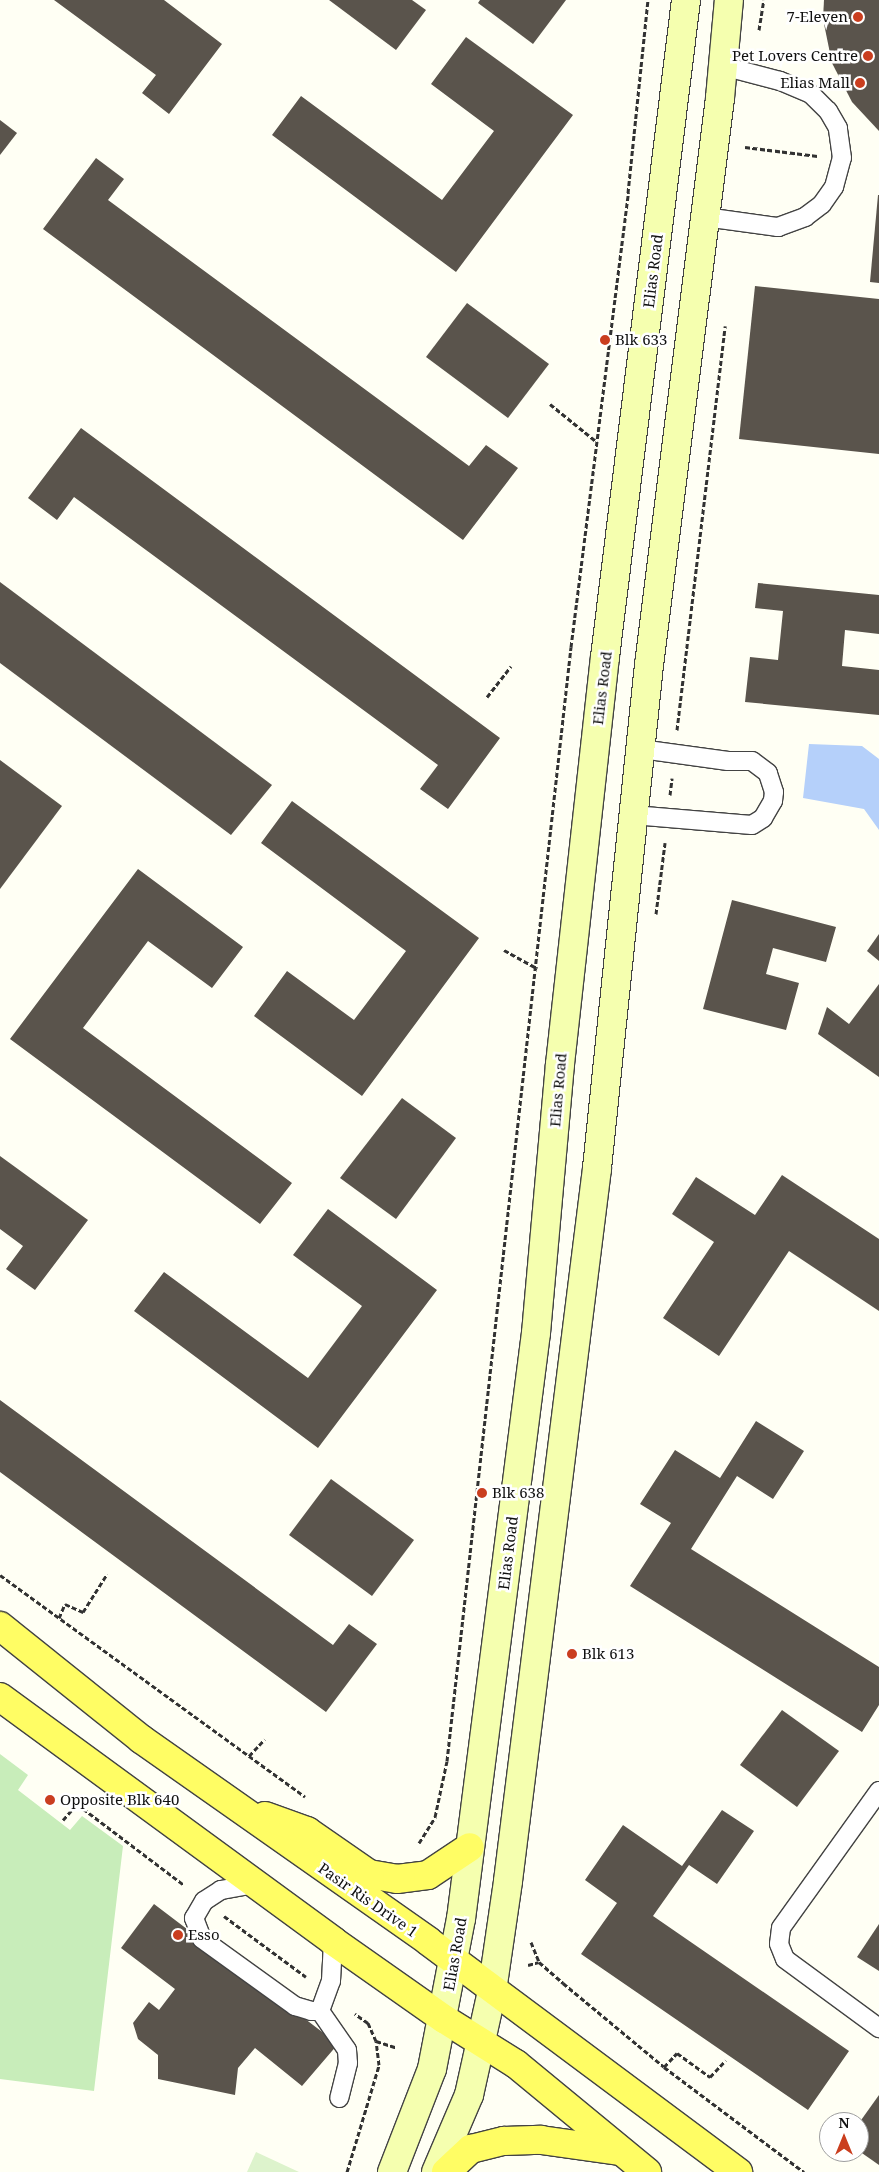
<!DOCTYPE html>
<html>
<head>
<meta charset="utf-8">
<style>
	body { margin:0 }
	#map { position:relative; width:879px; height:2172px; overflow:hidden; background:#fffff4; font-family:"Noto Serif",serif }
	div>[style] { position:absolute }
	.green>* { inset:0; background:#c8edba }
	.pitch>* { inset:0; background:#ddf3cc }
	.water>* { inset:0; background:#b5d0fa }
	.building>* { inset:0; background:#5a544c }
	.path>* { height:3px; margin-top:-1.5px; transform-origin:0; background:repeating-linear-gradient(90deg,#323232 0 5px,transparent 0 7.5px) }
	.roads { filter:drop-shadow(1px 0 #434343) drop-shadow(-1px 0 #434343) drop-shadow(0 1px #434343) drop-shadow(0 -1px #434343) }
	.service>* { height:18px; margin:-9px; padding:0 9px; transform-origin:9px; border-radius:9px; background:#fff }
	.secondary>* { height:28px; margin:-14px; padding:0 14px; transform-origin:14px; border-radius:14px; background:#f5ffaf }
	.primary>* { height:28px; margin:-14px; padding:0 14px; transform-origin:14px; border-radius:14px; background:#fffd64 }
	.dots>* { width:14px; height:14px; translate:-50% -50%; box-sizing:border-box; border:2px solid #fff; border-radius:50% }
	span { translate:-50% -50%; white-space:nowrap; text-align:center; line-height:1.15; -webkit-text-stroke:5px #fff; paint-order:stroke }
	.poi-label { font-size:15px; color:#101010 }
	.right { translate:-100% -50%; text-align:right }
	.left { translate:0 -50%; text-align:left }
	.street-label { font-size:15px; color:#101010 }
	.north { position:absolute; left:819px; top:2112px; width:50px; height:50px; box-sizing:border-box; background:#fff; border:1px solid #9f9f9f; border-radius:50%; rotate:0deg; font-size:14px; font-weight:700; line-height:20px; text-align:center; color:#101010 }
	.north::after { content:''; display:block; margin:auto; width:18px; height:22px; background:#ca3e1f; clip-path:polygon(50% 0,100% 100%,50% 72%,0 100%) }
</style>
</head>
<body>
<div id="map">
	<div class="green">
		<div style="clip-path:polygon(0 1754px,28px 1775px,18px 1790px,70px 1830px,82px 1816px,123px 1846px,94px 2091px,0 2079px)"></div>
	</div>
	<div class="pitch">
		<div style="clip-path:polygon(256px 2152px,299px 2172px,247px 2172px)"></div>
	</div>
	<div class="water">
		<div style="clip-path:polygon(809px 744px,862px 746px,879px 759px,879px 830px,864px 809px,803px 798px)"></div>
	</div>
	<div class="building">
		<div style="clip-path:polygon(54px 0,164px 0,222px 44px,169px 114px,142px 93px,156px 75px)"></div>
		<div style="clip-path:polygon(329px 0,412px 0,426px 10px,396px 50px)"></div>
		<div style="clip-path:polygon(480px 0,566px 0,533px 44px,478px 3px)"></div>
		<div style="clip-path:polygon(824px 0,879px 0,879px 131px,852px 102px,832px 63px,823px 19px)"></div>
		<div style="clip-path:polygon(466px 37px,573px 115px,456px 272px,272px 135px,301px 96px,442px 200px,494px 131px,431px 84px)"></div>
		<div style="clip-path:polygon(0 120px,17px 133px,0 155px)"></div>
		<div style="clip-path:polygon(96px 158px,124px 179px,108px 200px,469px 466px,486px 445px,518px 468px,463px 540px,43px 229px)"></div>
		<div style="clip-path:polygon(878px 195px,879px 195px,879px 283px,870px 282px)"></div>
		<div style="clip-path:polygon(755px 286px,879px 299px,879px 454px,739px 439px)"></div>
		<div style="clip-path:polygon(467px 303px,549px 364px,508px 418px,426px 357px)"></div>
		<div style="clip-path:polygon(81px 428px,500px 738px,448px 809px,420px 789px,438px 765px,74px 497px,57px 520px,28px 498px)"></div>
		<div style="clip-path:polygon(0 582px,272px 785px,231px 835px,0 663px)"></div>
		<div style="clip-path:polygon(758px 583px,879px 595px,879px 634px,845px 630px,842px 666px,879px 670px,879px 715px,745px 702px,750px 657px,778px 660px,783px 611px,755px 608px)"></div>
		<div style="clip-path:polygon(0 760px,62px 806px,0 889px)"></div>
		<div style="clip-path:polygon(292px 801px,479px 938px,362px 1096px,254px 1016px,287px 971px,354px 1020px,406px 951px,261px 843px)"></div>
		<div style="clip-path:polygon(138px 869px,243px 947px,212px 988px,148px 941px,83px 1028px,292px 1183px,260px 1224px,10px 1039px)"></div>
		<div style="clip-path:polygon(732px 900px,836px 927px,826px 962px,773px 948px,766px 974px,799px 983px,786px 1030px,703px 1009px)"></div>
		<div style="clip-path:polygon(879px 934px,879px 961px,867px 951px)"></div>
		<div style="clip-path:polygon(879px 984px,879px 1077px,818px 1034px,827px 1007px,849px 1024px)"></div>
		<div style="clip-path:polygon(402px 1098px,456px 1138px,396px 1219px,340px 1178px)"></div>
		<div style="clip-path:polygon(0 1156px,88px 1220px,35px 1290px,6px 1269px,23px 1246px,0 1229px)"></div>
		<div style="clip-path:polygon(782px 1175px,879px 1239px,879px 1311px,789px 1251px,719px 1356px,663px 1318px,714px 1242px,672px 1214px,696px 1177px,755px 1215px)"></div>
		<div style="clip-path:polygon(328px 1209px,437px 1290px,318px 1448px,134px 1311px,164px 1272px,308px 1378px,362px 1306px,293px 1255px)"></div>
		<div style="clip-path:polygon(0 1400px,333px 1645px,349px 1624px,377px 1644px,326px 1712px,0 1472px)"></div>
		<div style="clip-path:polygon(756px 1421px,804px 1451px,773px 1499px,737px 1476px,691px 1549px,879px 1667px,879px 1705px,862px 1732px,630px 1586px,671px 1523px,640px 1504px,675px 1450px,720px 1478px)"></div>
		<div style="clip-path:polygon(331px 1479px,414px 1540px,372px 1596px,289px 1535px)"></div>
		<div style="clip-path:polygon(782px 1710px,839px 1751px,797px 1807px,740px 1765px)"></div>
		<div style="clip-path:polygon(722px 1810px,754px 1831px,717px 1884px,689px 1865px,653px 1916px,849px 2051px,808px 2110px,581px 1954px,617px 1903px,585px 1880px,623px 1825px,682px 1866px)"></div>
		<div style="clip-path:polygon(154px 1904px,338px 2044px,302px 2086px,255px 2048px,238px 2068px,235px 2095px,158px 2079px,158px 2055px,138px 2039px,133px 2023px,149px 2002px,159px 2010px,175px 1989px,121px 1948px)"></div>
		<div style="clip-path:polygon(879px 1924px,879px 1971px,857px 1957px)"></div>
		<div style="clip-path:polygon(879px 2095px,879px 2165px,859px 2151px,859px 2123px)"></div>
	</div>
	<div class="path">
		<div style="left:759px;top:30px;width:30px;rotate:-81deg"></div>
		<div style="left:745px;top:147px;width:73px;rotate:7.1deg"></div>
		<div style="left:550px;top:404px;width:60px;rotate:39deg"></div>
		<div style="left:487px;top:697px;width:39px;rotate:-52deg"></div>
		<div style="left:677px;top:730px;width:407px;rotate:-83.2deg"></div>
		<div style="left:670px;top:795px;width:17px;rotate:-83deg"></div>
		<div style="left:656px;top:914px;width:72px;rotate:-82.8deg"></div>
		<div style="left:504px;top:950px;width:38px;rotate:29deg"></div>
		<div style="left:0;top:1575px;width:377px;rotate:36deg"></div>
		<div style="left:59px;top:1618px;width:15px;rotate:-67deg"></div>
		<div style="left:65px;top:1604px;width:20px;rotate:24deg"></div>
		<div style="left:83px;top:1612px;width:45px;rotate:-57.7deg"></div>
		<div style="left:249px;top:1756px;width:23px;rotate:-47deg"></div>
		<div style="left:63px;top:1820px;width:21px;rotate:-49deg"></div>
		<div style="left:77px;top:1804px;width:134px;rotate:37.1deg"></div>
		<div style="left:419px;top:1843px;width:31px;rotate:-58deg"></div>
		<div style="left:435px;top:1817px;width:57px;rotate:-77.9deg"></div>
		<div style="left:447px;top:1761px;width:1121px;rotate:-83.65deg"></div>
		<div style="left:571px;top:647px;width:458px;rotate:-82.8deg"></div>
		<div style="left:628px;top:193px;width:194px;rotate:-84.1deg"></div>
		<div style="left:224px;top:1916px;width:102px;rotate:36.6deg"></div>
		<div style="left:531px;top:1942px;width:22px;rotate:68deg"></div>
		<div style="left:539px;top:1962px;width:32px;rotate:41deg"></div>
		<div style="left:563px;top:1983px;width:131px;rotate:39.7deg"></div>
		<div style="left:664px;top:2067px;width:175px;rotate:36.9deg"></div>
		<div style="left:528px;top:1965px;width:11px;rotate:-15deg"></div>
		<div style="left:376px;top:2041px;width:22px;rotate:18deg"></div>
		<div style="left:664px;top:2067px;width:19px;rotate:-47deg"></div>
		<div style="left:677px;top:2053px;width:41px;rotate:36deg"></div>
		<div style="left:710px;top:2077px;width:23px;rotate:-47deg"></div>
		<div style="left:347px;top:2172px;width:112px;rotate:-73.3deg"></div>
		<div style="left:379px;top:2065px;width:24px;rotate:-97deg"></div>
		<div style="left:376px;top:2041px;width:20px;rotate:-114deg"></div>
		<div style="left:368px;top:2023px;width:16px;rotate:-145deg"></div>
	</div>
	<div class="roads">
		<div class="service">
			<div style="left:705px;top:217px;width:74px;rotate:7.8deg"></div>
			<div style="left:778px;top:227px;width:29px;rotate:-20deg"></div>
			<div style="left:805px;top:217px;width:21px;rotate:-37deg"></div>
			<div style="left:822px;top:204px;width:21px;rotate:-55deg"></div>
			<div style="left:834px;top:187px;width:30px;rotate:-75deg"></div>
			<div style="left:842px;top:158px;width:30px;rotate:-98deg"></div>
			<div style="left:838px;top:128px;width:20px;rotate:-120deg"></div>
			<div style="left:828px;top:111px;width:24px;rotate:-135deg"></div>
			<div style="left:811px;top:94px;width:34px;rotate:-157deg"></div>
			<div style="left:780px;top:81px;width:59px;rotate:-165.3deg"></div>
			<div style="left:633px;top:815px;width:119px;rotate:4.8deg"></div>
			<div style="left:752px;top:825px;width:13px;rotate:-32deg"></div>
			<div style="left:763px;top:818px;width:20px;rotate:-60deg"></div>
			<div style="left:773px;top:801px;width:9px;rotate:-84deg"></div>
			<div style="left:774px;top:792px;width:20px;rotate:-108deg"></div>
			<div style="left:768px;top:773px;width:20px;rotate:-143deg"></div>
			<div style="left:752px;top:761px;width:24px;rotate:180deg"></div>
			<div style="left:728px;top:761px;width:89px;rotate:-172.2deg"></div>
			<div style="left:879px;top:1791px;width:168px;rotate:125.6deg"></div>
			<div style="left:781px;top:1928px;width:16px;rotate:97deg"></div>
			<div style="left:779px;top:1944px;width:16px;rotate:68deg"></div>
			<div style="left:785px;top:1959px;width:117px;rotate:36.3deg"></div>
			<div style="left:255px;top:1884px;width:35px;rotate:170deg"></div>
			<div style="left:221px;top:1890px;width:20px;rotate:147deg"></div>
			<div style="left:204px;top:1901px;width:20px;rotate:120deg"></div>
			<div style="left:194px;top:1918px;width:22px;rotate:69deg"></div>
			<div style="left:202px;top:1939px;width:115px;rotate:35.8deg"></div>
			<div style="left:295px;top:2006px;width:17px;rotate:17deg"></div>
			<div style="left:311px;top:2011px;width:9px"></div>
			<div style="left:320px;top:2011px;width:32px;rotate:-70deg"></div>
			<div style="left:331px;top:1981px;width:40px;rotate:-87.1deg"></div>
			<div style="left:320px;top:2011px;width:47px;rotate:55.3deg"></div>
			<div style="left:347px;top:2050px;width:13px;rotate:86deg"></div>
			<div style="left:348px;top:2063px;width:36px;rotate:104deg"></div>
		</div>
		<div class="secondary">
			<div style="left:392px;top:2172px;width:110px;rotate:-68.8deg"></div>
			<div style="left:432px;top:2069px;width:153px;rotate:-79.1deg"></div>
			<div style="left:461px;top:1919px;width:591px;rotate:-82.71deg"></div>
			<div style="left:536px;top:1333px;width:270px;rotate:-84.9deg"></div>
			<div style="left:560px;top:1064px;width:409px;rotate:-83.7deg"></div>
			<div style="left:605px;top:657px;width:662px;rotate:-82.97deg"></div>
			<div style="left:436px;top:2172px;width:84px;rotate:-66.8deg"></div>
			<div style="left:469px;top:2095px;width:107px;rotate:-77.5deg"></div>
			<div style="left:492px;top:1991px;width:111px;rotate:-81.7deg"></div>
			<div style="left:508px;top:1881px;width:719px;rotate:-82.88deg"></div>
			<div style="left:597px;top:1168px;width:506px;rotate:-84.1deg"></div>
			<div style="left:649px;top:665px;width:571px;rotate:-82.86deg"></div>
			<div style="left:720px;top:98px;width:98px;rotate:-84.8deg"></div>
		</div>
		<div class="primary">
			<div style="left:0;top:1626px;width:181px;rotate:38.7deg"></div>
			<div style="left:141px;top:1739px;width:351px;rotate:35.1deg"></div>
			<div style="left:428px;top:1941px;width:387px;rotate:36.7deg"></div>
			<div style="left:0;top:1697px;width:413px;rotate:36.2deg"></div>
			<div style="left:333px;top:1941px;width:136px;rotate:35.1deg"></div>
			<div style="left:444px;top:2019px;width:85px;rotate:32deg"></div>
			<div style="left:516px;top:2064px;width:170px;rotate:39.5deg"></div>
			<div style="left:265px;top:1816px;width:45px;rotate:19.7deg"></div>
			<div style="left:307px;top:1831px;width:75px;rotate:34.7deg"></div>
			<div style="left:369px;top:1874px;width:28px;rotate:10deg"></div>
			<div style="left:397px;top:1879px;width:31px;rotate:-7deg"></div>
			<div style="left:428px;top:1875px;width:50px;rotate:-33.7deg"></div>
			<div style="left:446px;top:2172px;width:34px;rotate:-43deg"></div>
			<div style="left:471px;top:2149px;width:34px;rotate:-14deg"></div>
			<div style="left:504px;top:2141px;width:37px;rotate:-2deg"></div>
			<div style="left:541px;top:2140px;width:79px;rotate:8deg"></div>
		</div>
	</div>
	<div class="dots">
		<div style="left:858px;top:17px;background:#ca3e1f"></div>
		<div style="left:868px;top:56px;background:#ca3e1f"></div>
		<div style="left:860px;top:83px;background:#ca3e1f"></div>
		<div style="left:605px;top:340px;background:#ca3e1f"></div>
		<div style="left:482px;top:1493px;background:#ca3e1f"></div>
		<div style="left:572px;top:1654px;background:#ca3e1f"></div>
		<div style="left:50px;top:1800px;background:#ca3e1f"></div>
		<div style="left:178px;top:1935px;background:#ca3e1f"></div>
	</div>
	<div class="poi-label">
		<span class="right" style="left:848px;top:17px">7-Eleven</span>
		<span class="right" style="left:858px;top:56px">Pet Lovers Centre</span>
		<span class="right" style="left:850px;top:83px">Elias Mall</span>
		<span class="left" style="left:615px;top:340px">Blk 633</span>
		<span class="left" style="left:492px;top:1493px">Blk 638</span>
		<span class="left" style="left:582px;top:1654px">Blk 613</span>
		<span class="left" style="left:60px;top:1800px">Opposite Blk 640</span>
		<span class="left" style="left:188px;top:1935px">Esso</span>
	</div>
	<div class="street-label">
		<span style="left:653px;top:271px;rotate:-83deg">Elias Road</span>
		<span style="left:602px;top:688px;rotate:-83deg">Elias Road</span>
		<span style="left:558px;top:1090px;rotate:-85deg">Elias Road</span>
		<span style="left:508px;top:1553px;rotate:-83deg">Elias Road</span>
		<span style="left:368px;top:1900px;rotate:35deg">Pasir Ris Drive 1</span>
		<span style="left:455px;top:1954px;rotate:-80deg">Elias Road</span>
	</div>
	<div class="north">N</div>
</div>
</body>
</html>
